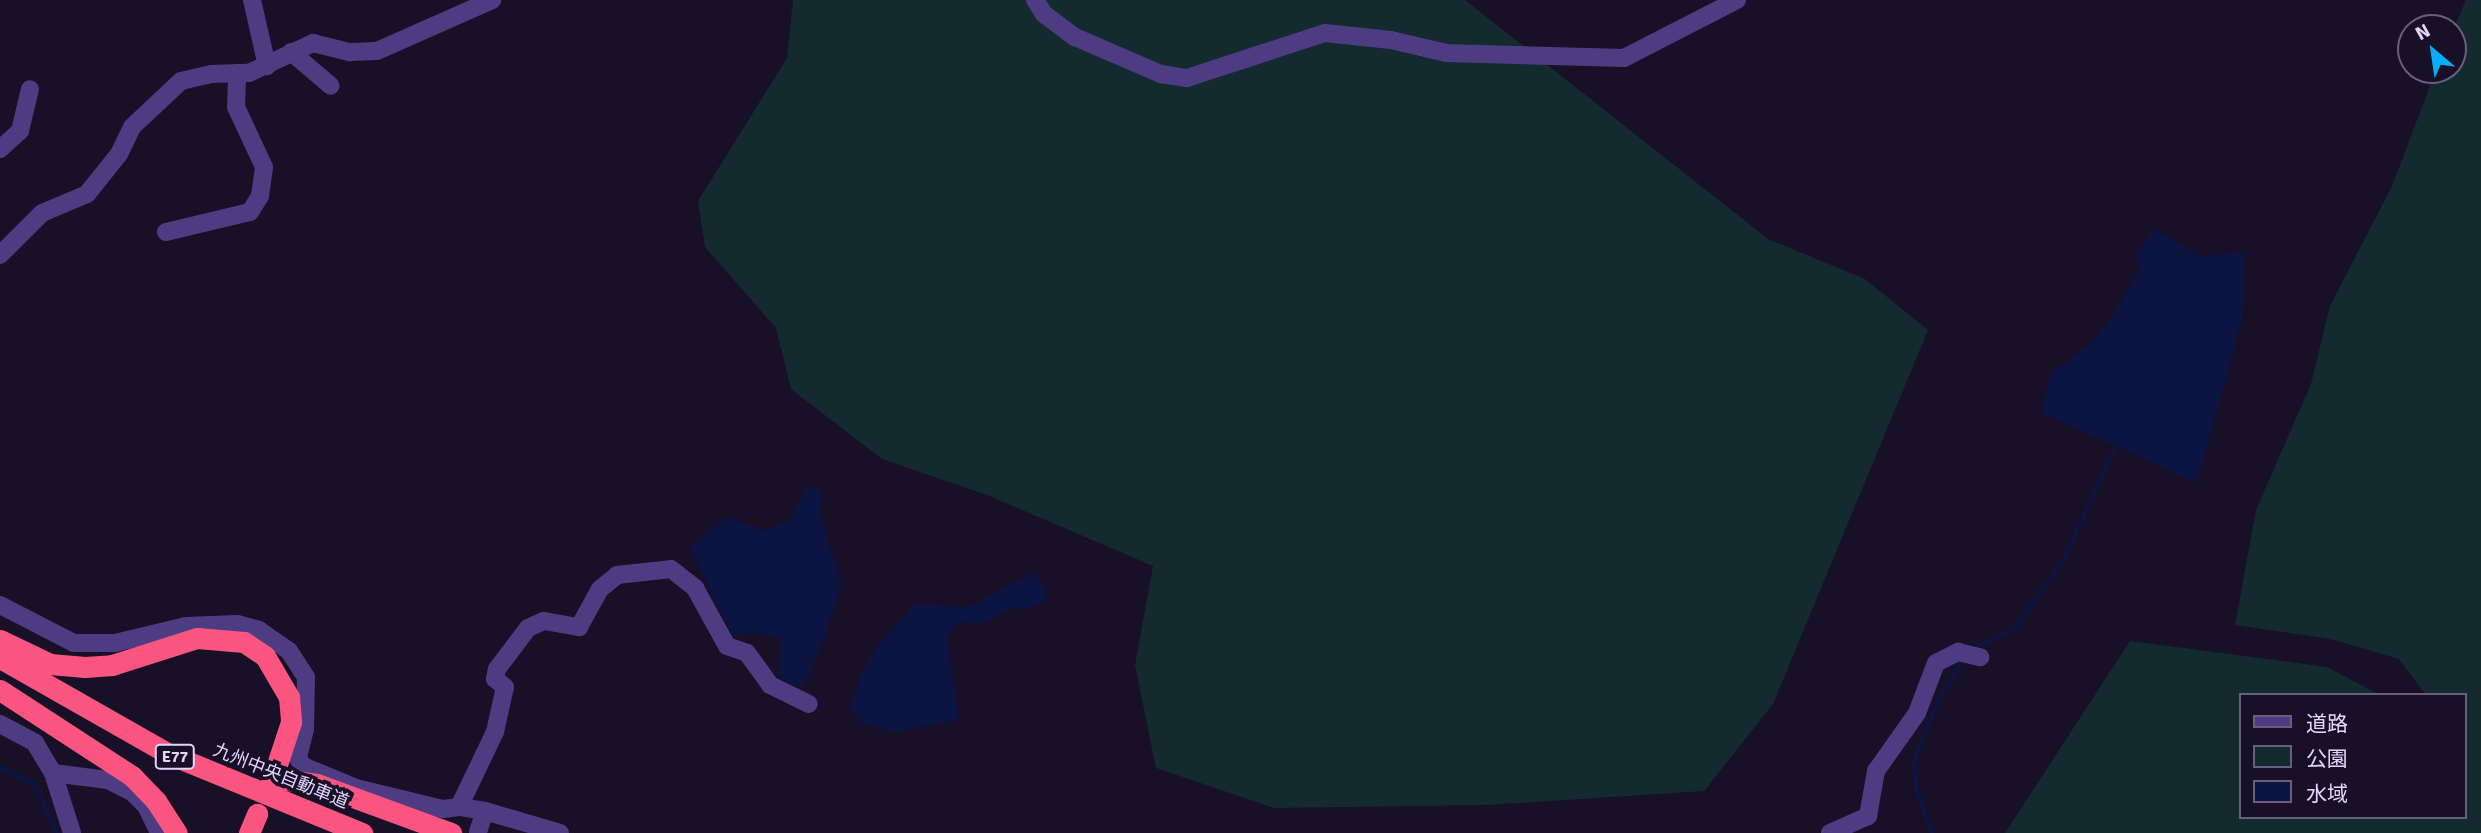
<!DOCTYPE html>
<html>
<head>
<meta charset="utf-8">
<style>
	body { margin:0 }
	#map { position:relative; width:2481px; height:833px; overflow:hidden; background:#181026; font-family:Signika,"Noto Sans JP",sans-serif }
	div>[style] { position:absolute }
	.green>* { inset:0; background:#132a2f }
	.water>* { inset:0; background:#0c1442 }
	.stream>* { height:3.5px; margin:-1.75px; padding:0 1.75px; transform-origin:1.75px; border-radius:1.75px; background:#0c1442 }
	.minor>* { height:18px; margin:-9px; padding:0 9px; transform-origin:9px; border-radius:9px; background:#4e3c83 }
	.highway>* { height:21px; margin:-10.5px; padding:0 10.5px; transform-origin:10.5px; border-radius:10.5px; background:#fa5581 }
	span { translate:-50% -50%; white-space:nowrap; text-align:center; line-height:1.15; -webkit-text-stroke:7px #181026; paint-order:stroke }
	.shield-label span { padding:2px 5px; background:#181026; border:2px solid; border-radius:5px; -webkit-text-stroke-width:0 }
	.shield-label { font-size:16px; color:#e3d6fe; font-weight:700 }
	.street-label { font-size:18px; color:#e3d6fe }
	.legend { position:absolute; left:2239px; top:693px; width:228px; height:126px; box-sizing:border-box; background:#181026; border:2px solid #695f7c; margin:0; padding:9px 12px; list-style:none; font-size:21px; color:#e3d6fe }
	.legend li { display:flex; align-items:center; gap:14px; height:35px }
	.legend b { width:35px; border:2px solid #695f7c }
	.north { position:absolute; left:2397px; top:14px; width:70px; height:70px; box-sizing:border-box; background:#181026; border:2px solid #695f7c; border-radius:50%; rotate:331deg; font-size:19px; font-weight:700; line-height:28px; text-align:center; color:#e3d6fe }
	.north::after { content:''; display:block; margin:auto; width:24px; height:32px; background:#08adf7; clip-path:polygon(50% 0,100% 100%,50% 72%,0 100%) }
</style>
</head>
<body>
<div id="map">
	<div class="green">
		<div style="clip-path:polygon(793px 0,1465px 0,1768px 239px,1865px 279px,1928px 330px,1773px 704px,1704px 791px,1488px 805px,1274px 808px,1156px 768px,1135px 665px,1153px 566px,987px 495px,882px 459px,791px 389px,776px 328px,705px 247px,698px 201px,787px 58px)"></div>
		<div style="clip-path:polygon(2466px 0,2481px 0,2481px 833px,2005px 833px,2130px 641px,2327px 667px,2380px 695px,2241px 695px,2241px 817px,2465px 817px,2465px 695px,2426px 695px,2399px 659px,2331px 639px,2235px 625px,2256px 510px,2311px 384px,2330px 306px,2392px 186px,2436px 70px,2453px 70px,2453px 30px)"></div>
	</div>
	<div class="water">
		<div style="clip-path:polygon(2154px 228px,2200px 256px,2245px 252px,2242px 320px,2197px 483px,2042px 413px,2050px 374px,2092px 342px,2113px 315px,2140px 268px,2135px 255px)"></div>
		<div style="clip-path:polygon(808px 485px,822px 491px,820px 515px,842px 583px,823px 643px,803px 685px,791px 685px,777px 673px,782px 644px,777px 636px,752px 632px,733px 637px,690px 548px,727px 517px,766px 531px,790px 520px)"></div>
		<div style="clip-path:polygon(1033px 572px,1047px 590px,1045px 601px,1030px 609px,1013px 608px,981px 624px,959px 622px,947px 635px,959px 720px,896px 732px,860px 723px,850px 705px,861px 674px,879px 643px,916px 604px,969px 607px)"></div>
	</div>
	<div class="stream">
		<div style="left:1973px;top:649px;width:47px;rotate:-26.6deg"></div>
		<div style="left:2015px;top:628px;width:85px;rotate:-54.6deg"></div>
		<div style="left:2064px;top:559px;width:127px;rotate:-65.3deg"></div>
		<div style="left:0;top:767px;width:40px;rotate:26.6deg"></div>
		<div style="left:36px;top:785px;width:52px;rotate:66.4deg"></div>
		<div style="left:1932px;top:833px;width:53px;rotate:-108.8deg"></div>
		<div style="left:1915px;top:783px;width:23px;rotate:-92deg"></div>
		<div style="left:1914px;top:760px;width:64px;rotate:-67.9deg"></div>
		<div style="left:1938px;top:701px;width:48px;rotate:-58.6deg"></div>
	</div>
	<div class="minor">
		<div style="left:252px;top:0;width:68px;rotate:77.2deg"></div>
		<div style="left:1035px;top:0;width:17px;rotate:57deg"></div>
		<div style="left:1044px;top:14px;width:39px;rotate:37deg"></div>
		<div style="left:1075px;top:37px;width:94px;rotate:23.3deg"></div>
		<div style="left:1161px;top:74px;width:26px;rotate:9deg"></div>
		<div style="left:1187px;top:78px;width:145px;rotate:-18.1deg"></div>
		<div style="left:1325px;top:33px;width:66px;rotate:6.1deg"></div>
		<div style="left:1391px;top:40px;width:57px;rotate:13.3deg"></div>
		<div style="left:1446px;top:53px;width:178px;rotate:1.6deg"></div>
		<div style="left:1624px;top:58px;width:127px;rotate:-27.2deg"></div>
		<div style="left:291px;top:52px;width:52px;rotate:40.4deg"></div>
		<div style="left:0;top:149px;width:27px;rotate:-42deg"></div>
		<div style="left:20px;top:131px;width:43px;rotate:-76.6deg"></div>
		<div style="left:166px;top:232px;width:86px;rotate:-13.4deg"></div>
		<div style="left:250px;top:212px;width:19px;rotate:-58deg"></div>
		<div style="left:260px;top:196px;width:29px;rotate:-82deg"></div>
		<div style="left:264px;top:167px;width:66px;rotate:-115deg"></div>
		<div style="left:236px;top:107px;width:34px;rotate:-88deg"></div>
		<div style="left:0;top:255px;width:59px;rotate:-45deg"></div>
		<div style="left:42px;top:213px;width:49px;rotate:-22.9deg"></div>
		<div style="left:87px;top:194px;width:51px;rotate:-51.3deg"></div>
		<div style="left:119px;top:154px;width:30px;rotate:-64deg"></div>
		<div style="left:132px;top:127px;width:67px;rotate:-43.2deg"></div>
		<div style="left:181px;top:81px;width:31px;rotate:-13deg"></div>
		<div style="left:211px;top:74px;width:38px;rotate:-2deg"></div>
		<div style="left:249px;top:73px;width:71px;rotate:-25.1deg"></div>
		<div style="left:313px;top:43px;width:38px;rotate:14deg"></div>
		<div style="left:350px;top:52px;width:27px;rotate:-2deg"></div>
		<div style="left:377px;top:51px;width:126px;rotate:-23.9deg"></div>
		<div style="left:0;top:605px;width:83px;rotate:27.2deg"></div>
		<div style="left:74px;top:643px;width:41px"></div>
		<div style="left:115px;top:643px;width:73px;rotate:-13.5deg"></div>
		<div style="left:186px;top:626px;width:51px;rotate:-2.2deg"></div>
		<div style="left:237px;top:624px;width:23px;rotate:15deg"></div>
		<div style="left:259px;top:630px;width:37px;rotate:35deg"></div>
		<div style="left:289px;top:651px;width:31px;rotate:57deg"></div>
		<div style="left:306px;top:677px;width:52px;rotate:91.1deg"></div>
		<div style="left:305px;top:729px;width:30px;rotate:104deg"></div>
		<div style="left:298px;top:758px;width:9px;rotate:58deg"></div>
		<div style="left:303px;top:766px;width:57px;rotate:22.5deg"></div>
		<div style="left:356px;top:788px;width:89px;rotate:13.6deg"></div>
		<div style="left:443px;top:809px;width:16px;rotate:-7deg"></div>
		<div style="left:0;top:724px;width:40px;rotate:28deg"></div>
		<div style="left:35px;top:743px;width:35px;rotate:59deg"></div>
		<div style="left:53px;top:773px;width:63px;rotate:72.4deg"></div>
		<div style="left:53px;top:773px;width:55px;rotate:7.3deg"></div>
		<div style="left:108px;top:780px;width:27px;rotate:27deg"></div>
		<div style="left:132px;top:792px;width:20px;rotate:45deg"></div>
		<div style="left:146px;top:806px;width:30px;rotate:64deg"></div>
		<div style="left:485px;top:811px;width:78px;rotate:16.3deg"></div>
		<div style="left:478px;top:832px;width:22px;rotate:-72deg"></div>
		<div style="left:485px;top:811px;width:26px;rotate:-171deg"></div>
		<div style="left:459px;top:807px;width:83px;rotate:-64.4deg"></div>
		<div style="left:495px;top:732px;width:46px;rotate:-77.5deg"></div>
		<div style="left:505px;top:687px;width:13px;rotate:-141deg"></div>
		<div style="left:495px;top:679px;width:10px;rotate:-79deg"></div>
		<div style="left:497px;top:669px;width:51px;rotate:-52.9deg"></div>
		<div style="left:528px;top:628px;width:17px;rotate:-24deg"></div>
		<div style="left:544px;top:621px;width:36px;rotate:10deg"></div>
		<div style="left:579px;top:627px;width:43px;rotate:-61.1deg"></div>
		<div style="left:600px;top:589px;width:22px;rotate:-39deg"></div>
		<div style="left:617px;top:575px;width:54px;rotate:-6.3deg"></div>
		<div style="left:671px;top:569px;width:31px;rotate:38deg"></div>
		<div style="left:695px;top:588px;width:66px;rotate:61.1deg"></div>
		<div style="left:727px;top:646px;width:21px;rotate:19deg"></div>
		<div style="left:747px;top:653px;width:39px;rotate:54deg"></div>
		<div style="left:770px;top:685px;width:43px;rotate:26deg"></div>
		<div style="left:1830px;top:833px;width:42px;rotate:-24.1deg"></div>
		<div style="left:1868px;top:816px;width:46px;rotate:-79.9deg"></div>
		<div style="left:1876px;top:771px;width:71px;rotate:-54.7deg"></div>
		<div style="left:1917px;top:713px;width:53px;rotate:-69.2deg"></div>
		<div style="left:1936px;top:663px;width:25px;rotate:-27deg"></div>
		<div style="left:1958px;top:652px;width:23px;rotate:13deg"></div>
	</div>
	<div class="highway">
		<div style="left:0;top:640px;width:55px;rotate:25.6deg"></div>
		<div style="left:50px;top:664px;width:35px;rotate:5deg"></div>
		<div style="left:85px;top:667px;width:27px;rotate:-4deg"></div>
		<div style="left:112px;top:665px;width:89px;rotate:-17.6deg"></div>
		<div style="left:197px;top:638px;width:47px;rotate:4.9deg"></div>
		<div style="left:244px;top:642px;width:25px;rotate:34deg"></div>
		<div style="left:265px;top:656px;width:48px;rotate:59.7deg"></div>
		<div style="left:289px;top:697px;width:25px;rotate:85deg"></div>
		<div style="left:291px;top:722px;width:71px;rotate:108.2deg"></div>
		<div style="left:0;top:658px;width:194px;rotate:29.6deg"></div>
		<div style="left:169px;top:754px;width:209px;rotate:22.3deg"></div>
		<div style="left:0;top:690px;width:158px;rotate:33.1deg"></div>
		<div style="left:132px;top:776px;width:35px;rotate:46deg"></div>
		<div style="left:156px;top:801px;width:38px;rotate:57deg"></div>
		<div style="left:273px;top:778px;width:44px;rotate:7.8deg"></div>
		<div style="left:317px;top:784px;width:143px;rotate:20.1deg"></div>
		<div style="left:249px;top:833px;width:21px;rotate:-67deg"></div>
	</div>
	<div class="shield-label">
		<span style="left:175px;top:757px">E77</span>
	</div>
	<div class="street-label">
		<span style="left:281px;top:776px;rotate:22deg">九州中央自動車道</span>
	</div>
	<ul class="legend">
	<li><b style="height:9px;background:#4e3c83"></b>道路</li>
	<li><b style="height:19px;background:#132a2f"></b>公園</li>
	<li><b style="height:19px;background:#0c1442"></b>水域</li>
	</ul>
	<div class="north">N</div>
</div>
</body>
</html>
